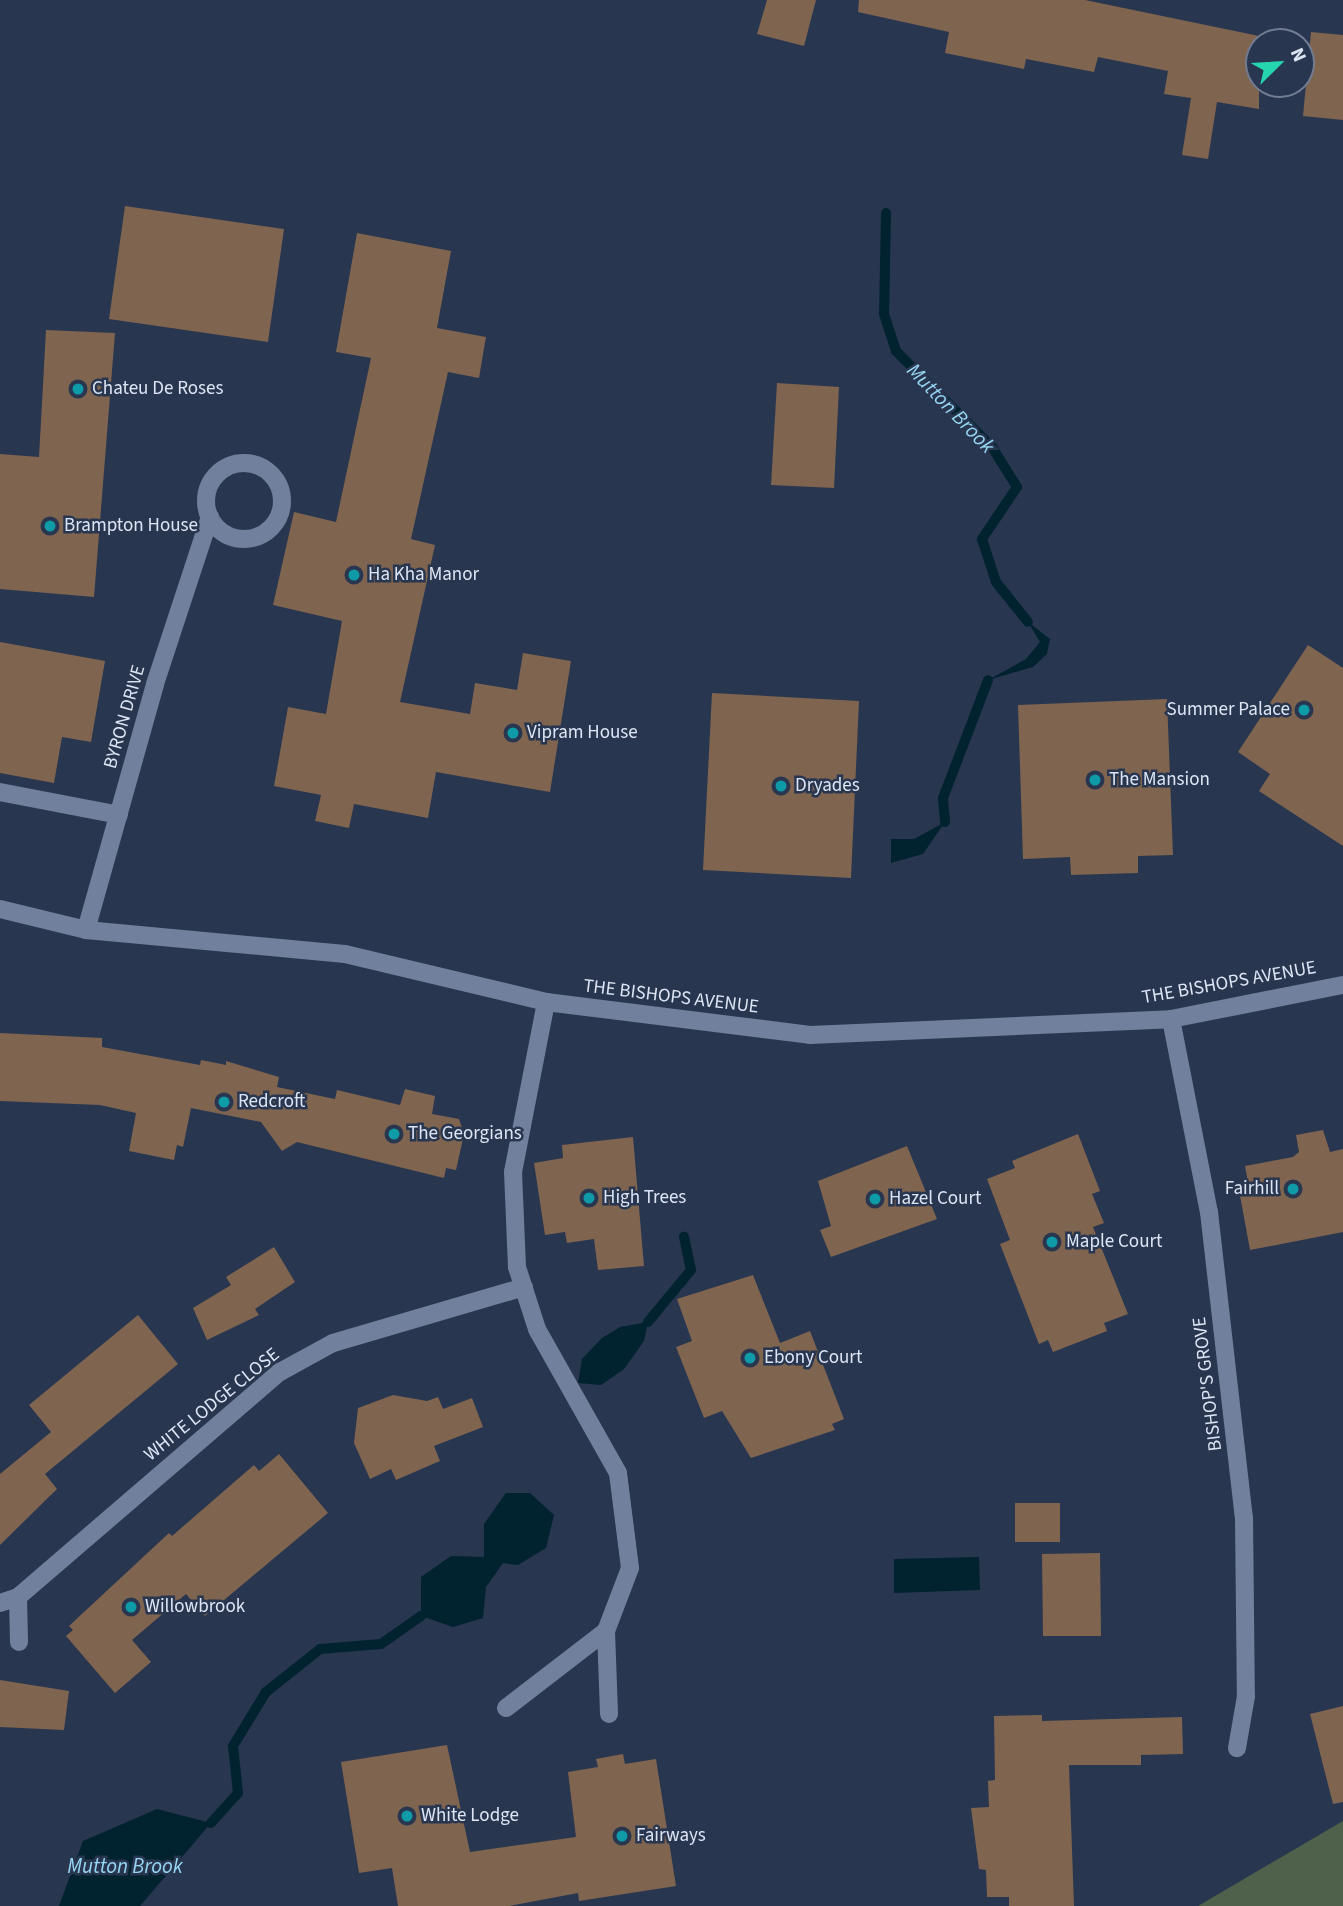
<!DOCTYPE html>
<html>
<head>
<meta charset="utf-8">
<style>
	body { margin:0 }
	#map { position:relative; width:1343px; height:1906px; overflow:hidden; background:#29364f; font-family:"Source Sans 3",sans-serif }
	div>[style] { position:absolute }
	.green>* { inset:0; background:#4f614a }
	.water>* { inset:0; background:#012330 }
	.stream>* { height:10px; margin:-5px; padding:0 5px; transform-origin:5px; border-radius:5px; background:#012330 }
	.building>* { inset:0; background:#7f6450 }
	.minor>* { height:18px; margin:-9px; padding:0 9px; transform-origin:9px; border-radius:9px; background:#71809c }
	.minor>.ring { margin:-9px; padding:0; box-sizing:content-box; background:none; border:18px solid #71809c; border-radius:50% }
	.dots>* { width:19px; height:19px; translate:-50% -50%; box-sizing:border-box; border:4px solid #29364f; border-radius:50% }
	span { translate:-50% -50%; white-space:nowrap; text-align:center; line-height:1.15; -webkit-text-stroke:5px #29364f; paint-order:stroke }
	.poi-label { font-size:19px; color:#dde5f5 }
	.left { translate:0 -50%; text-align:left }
	.right { translate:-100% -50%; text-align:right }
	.street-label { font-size:19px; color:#dde5f5 }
	.water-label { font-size:21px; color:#96d6f3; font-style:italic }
	.north { position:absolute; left:1245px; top:28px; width:70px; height:70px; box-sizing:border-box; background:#29364f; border:2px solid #717c91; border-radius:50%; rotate:66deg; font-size:19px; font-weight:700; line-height:28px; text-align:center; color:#dde5f5 }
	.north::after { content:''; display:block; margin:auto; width:24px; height:32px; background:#24d5af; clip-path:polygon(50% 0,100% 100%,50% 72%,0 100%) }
</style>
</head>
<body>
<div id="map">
	<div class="green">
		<div style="clip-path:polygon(1343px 1821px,1343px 1906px,1198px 1906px)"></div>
	</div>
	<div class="water">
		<div style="clip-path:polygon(1028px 622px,1050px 639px,1047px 654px,1033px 667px,988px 680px,1026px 659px,1040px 642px)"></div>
		<div style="clip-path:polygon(945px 822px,923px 854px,891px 863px,891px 839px,914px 839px)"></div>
		<div style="clip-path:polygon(648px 1322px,644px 1341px,624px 1369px,601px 1385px,578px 1383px,582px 1359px,602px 1338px,620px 1327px)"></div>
		<div style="clip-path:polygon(506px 1493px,530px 1493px,554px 1515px,546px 1548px,518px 1565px,503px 1563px,486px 1587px,483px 1618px,453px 1627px,421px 1616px,421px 1577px,451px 1556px,484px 1557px,484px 1524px)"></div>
		<div style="clip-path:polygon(979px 1557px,980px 1590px,894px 1593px,894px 1559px)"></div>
		<div style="clip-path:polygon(157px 1809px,211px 1823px,140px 1906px,59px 1906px,83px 1841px)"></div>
	</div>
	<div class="stream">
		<div style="left:886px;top:213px;width:101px;rotate:91.1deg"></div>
		<div style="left:884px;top:314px;width:39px;rotate:72deg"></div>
		<div style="left:896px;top:351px;width:136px;rotate:45deg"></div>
		<div style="left:992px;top:447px;width:47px;rotate:58deg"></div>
		<div style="left:1017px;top:487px;width:63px;rotate:123.9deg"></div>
		<div style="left:982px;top:539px;width:45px;rotate:72deg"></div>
		<div style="left:996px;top:582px;width:51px;rotate:51.3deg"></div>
		<div style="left:945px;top:822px;width:24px;rotate:-95deg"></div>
		<div style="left:943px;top:798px;width:126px;rotate:-69.1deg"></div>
		<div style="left:648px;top:1322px;width:67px;rotate:-50.4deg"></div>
		<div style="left:691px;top:1270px;width:34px;rotate:-102deg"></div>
		<div style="left:211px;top:1823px;width:40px;rotate:-48deg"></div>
		<div style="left:238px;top:1793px;width:47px;rotate:-96.1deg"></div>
		<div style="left:233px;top:1746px;width:63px;rotate:-58.6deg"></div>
		<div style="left:266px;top:1692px;width:69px;rotate:-38.5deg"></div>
		<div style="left:320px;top:1649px;width:61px;rotate:-4.7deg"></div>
		<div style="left:381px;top:1644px;width:49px;rotate:-35deg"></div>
	</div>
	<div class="building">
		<div style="clip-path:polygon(767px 0,816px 0,804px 46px,757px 34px)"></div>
		<div style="clip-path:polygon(859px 0,1085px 0,1259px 36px,1259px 109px,1217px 102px,1208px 159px,1182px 155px,1191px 98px,1164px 94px,1168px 71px,1098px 57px,1094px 72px,1026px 59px,1024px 69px,945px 53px,949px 32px,858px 12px)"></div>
		<div style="clip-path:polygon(1311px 32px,1343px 35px,1343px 120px,1303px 116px)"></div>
		<div style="clip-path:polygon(125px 206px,284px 229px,268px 342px,109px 319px)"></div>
		<div style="clip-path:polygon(357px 233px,451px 251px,437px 328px,486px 337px,479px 378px,448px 372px,411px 539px,435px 545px,400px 702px,470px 714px,475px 683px,517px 690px,523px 653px,571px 661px,550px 792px,436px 772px,428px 818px,354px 804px,349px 828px,315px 821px,321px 795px,274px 786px,288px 707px,326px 714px,342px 621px,273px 605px,294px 512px,336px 522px,371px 358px,336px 352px)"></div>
		<div style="clip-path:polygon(46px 330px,115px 333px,94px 597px,0 589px,0 454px,39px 457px)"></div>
		<div style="clip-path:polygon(777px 383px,839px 387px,834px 488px,771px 485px)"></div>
		<div style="clip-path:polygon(0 642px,105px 661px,91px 742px,62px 737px,54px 783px,0 773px)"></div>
		<div style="clip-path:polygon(1308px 645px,1343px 668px,1343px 846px,1259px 791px,1270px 774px,1238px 752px)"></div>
		<div style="clip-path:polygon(712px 693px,859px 701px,851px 878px,703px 870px)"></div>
		<div style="clip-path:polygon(1167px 699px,1173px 855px,1138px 856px,1138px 873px,1071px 875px,1070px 857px,1023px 859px,1018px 705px)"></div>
		<div style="clip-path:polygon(0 1033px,102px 1038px,102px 1047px,200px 1065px,201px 1060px,226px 1065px,226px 1061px,279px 1077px,277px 1087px,335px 1099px,337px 1090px,400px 1105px,405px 1089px,435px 1096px,432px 1114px,459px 1119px,464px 1134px,456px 1170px,446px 1168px,444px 1178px,297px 1142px,282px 1151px,261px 1122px,191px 1108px,183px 1147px,177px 1145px,174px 1160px,129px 1151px,136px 1113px,100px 1105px,0 1101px)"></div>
		<div style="clip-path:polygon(1323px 1130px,1330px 1152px,1343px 1149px,1343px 1232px,1250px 1250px,1239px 1190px,1249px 1188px,1245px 1166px,1293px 1157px,1299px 1152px,1296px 1135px)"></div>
		<div style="clip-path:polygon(1078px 1134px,1100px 1191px,1092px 1194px,1104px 1223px,1093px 1227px,1128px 1314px,1104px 1323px,1107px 1331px,1053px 1352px,1048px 1340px,1039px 1344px,1000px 1244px,1010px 1240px,987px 1179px,1015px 1168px,1012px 1161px)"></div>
		<div style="clip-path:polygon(633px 1137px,644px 1266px,598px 1270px,594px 1239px,567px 1243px,565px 1232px,545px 1235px,534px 1163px,563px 1158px,562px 1145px)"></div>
		<div style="clip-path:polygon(907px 1146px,937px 1219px,831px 1257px,820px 1230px,831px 1226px,818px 1181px)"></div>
		<div style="clip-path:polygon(274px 1247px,295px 1282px,255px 1309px,259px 1315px,207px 1340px,193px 1308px,231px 1285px,226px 1277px)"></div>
		<div style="clip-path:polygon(753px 1275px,780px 1343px,810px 1331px,844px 1419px,832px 1424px,835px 1430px,751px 1458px,722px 1411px,704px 1418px,676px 1347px,692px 1341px,677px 1299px)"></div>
		<div style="clip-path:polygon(138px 1315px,178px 1364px,45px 1474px,57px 1489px,0 1545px,0 1474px,51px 1432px,29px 1405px)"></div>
		<div style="clip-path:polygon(393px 1395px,427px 1401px,438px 1397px,443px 1409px,472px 1398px,483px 1427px,434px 1446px,440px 1461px,396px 1480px,391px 1469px,370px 1479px,354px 1443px,358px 1408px)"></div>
		<div style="clip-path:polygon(279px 1454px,328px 1513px,205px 1616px,186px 1594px,132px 1640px,151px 1662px,115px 1693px,66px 1636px,73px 1630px,69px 1626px,169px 1533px,172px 1536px,254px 1465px,259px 1471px)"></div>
		<div style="clip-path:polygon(1015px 1503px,1060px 1503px,1060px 1542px,1015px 1542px)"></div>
		<div style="clip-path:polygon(1100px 1553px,1101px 1636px,1043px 1636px,1042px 1554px)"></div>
		<div style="clip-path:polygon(0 1680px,69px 1691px,64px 1730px,0 1727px)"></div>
		<div style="clip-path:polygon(1343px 1706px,1343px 1802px,1333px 1804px,1310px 1714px)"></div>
		<div style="clip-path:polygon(1042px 1715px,1042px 1721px,1182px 1717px,1183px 1754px,1141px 1755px,1141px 1765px,1069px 1765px,1074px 1906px,1009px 1906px,1009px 1897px,987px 1897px,986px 1870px,979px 1869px,971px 1808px,989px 1807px,988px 1781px,995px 1780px,994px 1716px)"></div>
		<div style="clip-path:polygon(447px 1745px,470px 1852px,576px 1837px,568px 1772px,598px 1767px,596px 1759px,623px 1754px,625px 1764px,656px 1759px,676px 1886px,579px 1901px,578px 1893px,509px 1906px,398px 1906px,392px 1868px,359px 1873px,341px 1762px)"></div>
	</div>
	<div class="minor">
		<div class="ring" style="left:206px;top:463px;width:58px;height:58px"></div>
		<div style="left:0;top:792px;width:121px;rotate:10.9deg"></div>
		<div style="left:0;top:909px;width:89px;rotate:13.7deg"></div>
		<div style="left:86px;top:930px;width:260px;rotate:5.3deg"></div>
		<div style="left:345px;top:954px;width:207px;rotate:13.4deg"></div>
		<div style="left:546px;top:1002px;width:266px;rotate:7.1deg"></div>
		<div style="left:810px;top:1035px;width:361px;rotate:-2.5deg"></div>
		<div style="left:1171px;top:1019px;width:175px;rotate:-11.2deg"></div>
		<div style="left:86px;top:930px;width:255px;rotate:-74.3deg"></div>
		<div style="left:155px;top:684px;width:176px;rotate:-71.8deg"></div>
		<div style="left:1171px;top:1019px;width:197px;rotate:78.9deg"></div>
		<div style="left:1209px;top:1212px;width:307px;rotate:83.5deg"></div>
		<div style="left:1244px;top:1517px;width:179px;rotate:89.4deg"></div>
		<div style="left:1246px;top:1696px;width:53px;rotate:99.8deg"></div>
		<div style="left:18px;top:1597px;width:45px;rotate:88.7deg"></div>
		<div style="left:0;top:1603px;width:19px;rotate:-18deg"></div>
		<div style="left:18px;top:1597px;width:345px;rotate:-40.7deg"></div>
		<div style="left:280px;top:1372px;width:60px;rotate:-28.7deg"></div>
		<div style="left:333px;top:1343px;width:199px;rotate:-16.3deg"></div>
		<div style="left:606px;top:1631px;width:83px;rotate:87.9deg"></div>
		<div style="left:506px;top:1708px;width:126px;rotate:-37.6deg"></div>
		<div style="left:606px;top:1631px;width:67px;rotate:-69.1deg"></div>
		<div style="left:630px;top:1568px;width:96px;rotate:-97.2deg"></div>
		<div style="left:618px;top:1473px;width:165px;rotate:-119.4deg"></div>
		<div style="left:537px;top:1329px;width:65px;rotate:-107.9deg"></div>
		<div style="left:517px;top:1267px;width:95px;rotate:-92.4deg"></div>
		<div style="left:513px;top:1172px;width:173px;rotate:-79deg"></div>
	</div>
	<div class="dots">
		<div style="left:78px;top:389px;background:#0f9aa8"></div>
		<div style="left:50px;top:526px;background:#0f9aa8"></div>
		<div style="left:354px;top:575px;background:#0f9aa8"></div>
		<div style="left:1304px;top:710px;background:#0f9aa8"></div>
		<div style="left:513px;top:733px;background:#0f9aa8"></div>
		<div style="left:1095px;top:780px;background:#0f9aa8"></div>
		<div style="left:781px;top:786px;background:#0f9aa8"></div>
		<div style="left:224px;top:1102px;background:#0f9aa8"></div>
		<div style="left:394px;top:1134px;background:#0f9aa8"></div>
		<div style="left:1293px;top:1189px;background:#0f9aa8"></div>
		<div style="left:589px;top:1198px;background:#0f9aa8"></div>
		<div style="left:875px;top:1199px;background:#0f9aa8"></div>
		<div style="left:1052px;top:1242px;background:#0f9aa8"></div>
		<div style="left:750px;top:1358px;background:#0f9aa8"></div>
		<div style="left:131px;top:1607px;background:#0f9aa8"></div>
		<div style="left:407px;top:1816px;background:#0f9aa8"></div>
		<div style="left:622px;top:1836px;background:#0f9aa8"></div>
	</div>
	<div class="poi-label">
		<span class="left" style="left:92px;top:389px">Chateu De Roses</span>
		<span class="left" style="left:64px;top:526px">Brampton House</span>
		<span class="left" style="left:368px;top:575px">Ha Kha Manor</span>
		<span class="right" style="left:1290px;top:710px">Summer Palace</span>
		<span class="left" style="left:527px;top:733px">Vipram House</span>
		<span class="left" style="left:1109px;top:780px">The Mansion</span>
		<span class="left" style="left:795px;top:786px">Dryades</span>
		<span class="left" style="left:238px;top:1102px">Redcroft</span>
		<span class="left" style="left:408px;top:1134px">The Georgians</span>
		<span class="right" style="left:1279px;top:1189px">Fairhill</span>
		<span class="left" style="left:603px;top:1198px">High Trees</span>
		<span class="left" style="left:889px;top:1199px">Hazel Court</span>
		<span class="left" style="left:1066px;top:1242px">Maple Court</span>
		<span class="left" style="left:764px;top:1358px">Ebony Court</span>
		<span class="left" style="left:145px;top:1607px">Willowbrook</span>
		<span class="left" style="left:421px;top:1816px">White Lodge</span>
		<span class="left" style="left:636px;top:1836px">Fairways</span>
	</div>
	<div class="street-label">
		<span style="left:125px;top:717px;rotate:-74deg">BYRON DRIVE</span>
		<span style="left:1229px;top:983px;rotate:-10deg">THE BISHOPS AVENUE</span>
		<span style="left:671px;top:997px;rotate:7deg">THE BISHOPS AVENUE</span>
		<span style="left:1208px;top:1384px;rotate:-97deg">BISHOP'S GROVE</span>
		<span style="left:212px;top:1405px;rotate:-39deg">WHITE LODGE CLOSE</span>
	</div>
	<div class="water-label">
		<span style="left:951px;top:408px;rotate:46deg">Mutton Brook</span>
		<span style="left:125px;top:1866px">Mutton Brook</span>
	</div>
	<div class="north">N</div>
</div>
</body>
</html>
